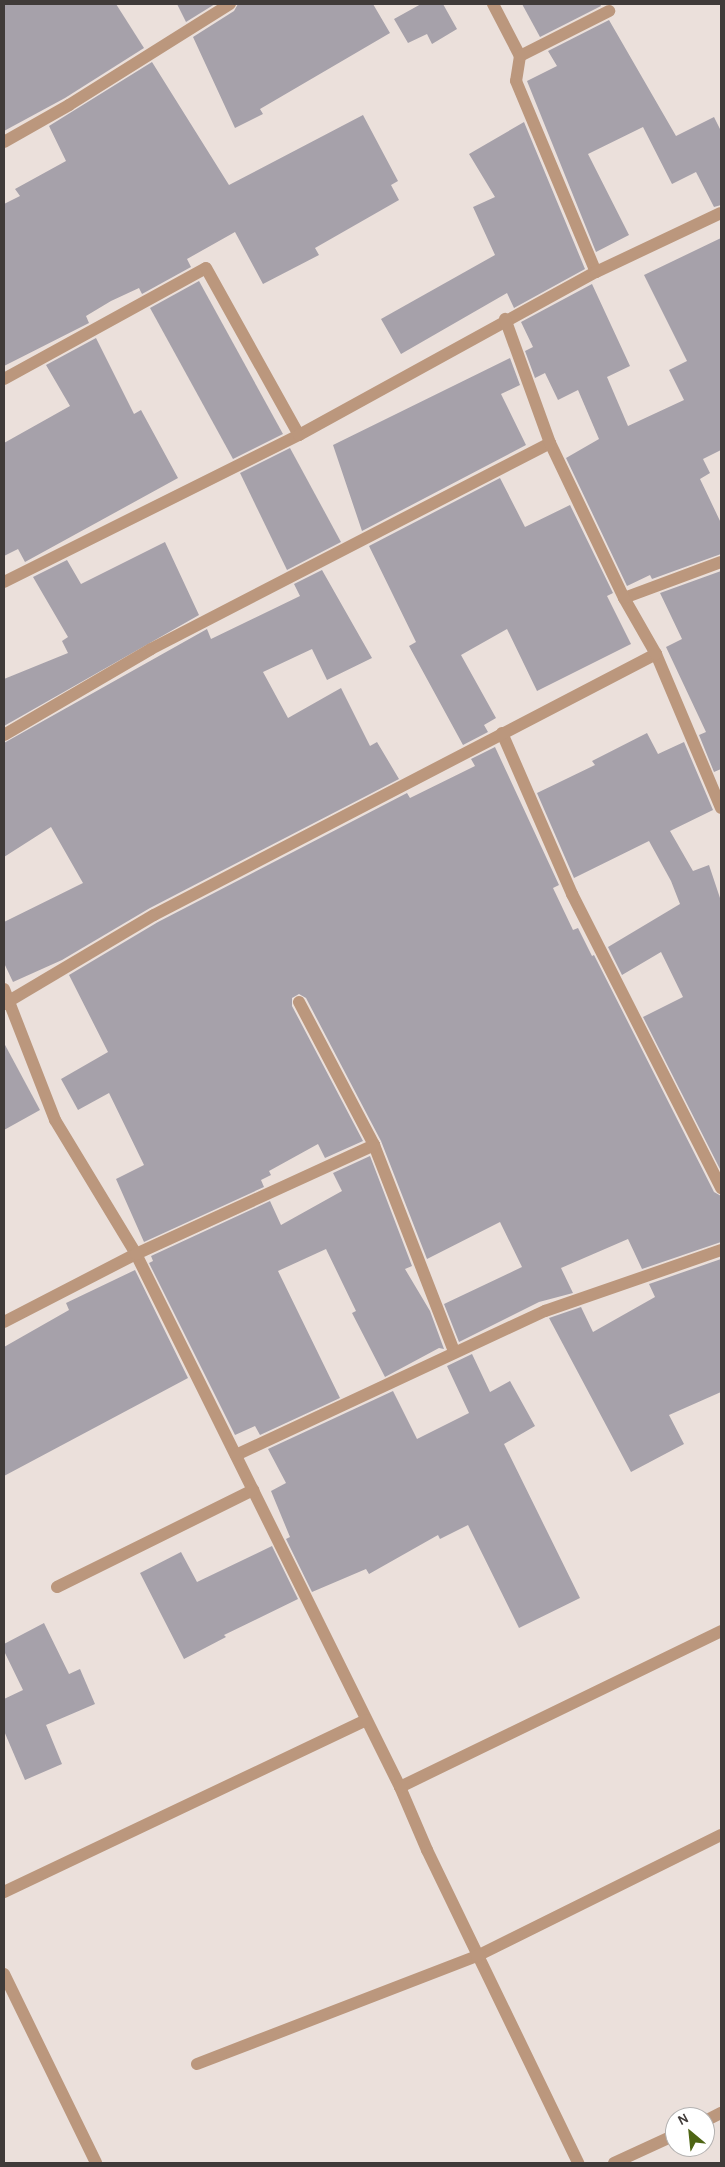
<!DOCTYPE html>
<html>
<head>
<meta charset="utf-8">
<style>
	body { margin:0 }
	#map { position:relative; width:725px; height:2167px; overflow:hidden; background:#ebe0db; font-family:Karla,sans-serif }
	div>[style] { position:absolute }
	.building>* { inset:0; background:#a6a1aa }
	.minor>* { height:12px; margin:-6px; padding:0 6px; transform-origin:6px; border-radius:6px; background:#bb977d }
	span { translate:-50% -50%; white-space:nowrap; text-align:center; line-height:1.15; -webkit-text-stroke:4px #fff; paint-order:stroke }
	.frame { position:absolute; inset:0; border:5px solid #403b39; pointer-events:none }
	.north { position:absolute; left:665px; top:2107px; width:50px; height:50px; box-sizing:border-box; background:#fff; border:1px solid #b3b1b0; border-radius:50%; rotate:332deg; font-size:14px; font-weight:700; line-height:20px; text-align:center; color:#403b39 }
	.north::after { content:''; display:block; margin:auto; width:18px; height:22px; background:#4e6514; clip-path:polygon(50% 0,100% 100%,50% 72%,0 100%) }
</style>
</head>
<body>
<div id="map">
	<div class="building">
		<div style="clip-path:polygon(4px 4px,116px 4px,144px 48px,65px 98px,4px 131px)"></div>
		<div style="clip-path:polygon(177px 4px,215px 4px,186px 22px)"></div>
		<div style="clip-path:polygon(238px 4px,373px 4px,390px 33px,260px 109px,263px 114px,235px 128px,193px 37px,234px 11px)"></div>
		<div style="clip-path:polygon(421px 4px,443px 4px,457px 29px,432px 44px,427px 34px,408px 43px,394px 19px)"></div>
		<div style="clip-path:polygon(522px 4px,600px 4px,601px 6px,540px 37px)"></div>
		<div style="clip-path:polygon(609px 20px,676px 136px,714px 117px,721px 131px,721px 205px,714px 207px,696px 172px,672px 184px,643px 127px,588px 154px,629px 235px,596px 252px,527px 81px,557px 66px,548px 51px)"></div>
		<div style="clip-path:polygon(152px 62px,229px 185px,363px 115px,398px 181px,391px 185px,399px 200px,315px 248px,319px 255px,263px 284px,235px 232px,187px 259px,191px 267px,142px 294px,139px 288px,111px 301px,86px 316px,89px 323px,4px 366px,4px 204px,20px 196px,15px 189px,66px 161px,49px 126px)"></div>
		<div style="clip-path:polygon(524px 122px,585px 269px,514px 308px,507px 293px,401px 354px,381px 319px,495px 255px,473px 207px,495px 197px,469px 154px)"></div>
		<div style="clip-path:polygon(721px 238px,721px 450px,703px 459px,710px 473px,700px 479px,721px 523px,721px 554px,652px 579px,650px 575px,627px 586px,566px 458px,599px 439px,578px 390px,558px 400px,545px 373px,535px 378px,525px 351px,533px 347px,521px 322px,592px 284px,630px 366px,607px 377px,628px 426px,684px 400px,669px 370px,687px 361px,644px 275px)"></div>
		<div style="clip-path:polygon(199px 281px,283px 434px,233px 459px,150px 308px)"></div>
		<div style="clip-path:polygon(96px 338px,134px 414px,141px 410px,178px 478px,25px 562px,18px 549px,4px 556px,4px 443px,70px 406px,46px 365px)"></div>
		<div style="clip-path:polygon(510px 358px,520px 385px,501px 394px,526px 445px,362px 531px,333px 445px)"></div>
		<div style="clip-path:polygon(290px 448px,341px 542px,287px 570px,240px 473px)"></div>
		<div style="clip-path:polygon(500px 478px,525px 527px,570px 505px,613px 593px,607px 596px,631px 644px,537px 691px,507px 629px,461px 655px,496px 718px,484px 725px,488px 732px,463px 745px,409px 646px,416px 642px,369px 546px)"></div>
		<div style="clip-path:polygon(165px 542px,199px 615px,4px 726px,4px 679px,68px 653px,62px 641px,68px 637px,33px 577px,67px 560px,81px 584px)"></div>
		<div style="clip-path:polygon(322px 570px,372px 658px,327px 680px,312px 649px,263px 672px,288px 718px,341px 688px,370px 746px,377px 742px,399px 779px,150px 908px,62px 960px,13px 982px,4px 963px,4px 922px,83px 883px,51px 827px,4px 857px,4px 743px,207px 629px,211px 639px,300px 596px,294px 584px)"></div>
		<div style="clip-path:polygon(721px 571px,721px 769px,714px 772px,699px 735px,706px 732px,666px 647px,682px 639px,660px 593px)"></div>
		<div style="clip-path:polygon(647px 733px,658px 754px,684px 742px,713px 810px,670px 831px,693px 871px,709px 865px,721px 901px,721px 1171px,643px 1017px,683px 997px,661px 952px,622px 975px,608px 947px,680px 904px,671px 881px,649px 841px,574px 878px,537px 793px,595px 765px,592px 761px)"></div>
		<div style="clip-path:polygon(495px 747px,559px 885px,553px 888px,573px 930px,578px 928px,592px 956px,594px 955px,714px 1192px,721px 1196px,721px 1242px,642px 1269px,628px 1239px,561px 1268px,573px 1293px,539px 1302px,459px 1342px,444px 1304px,522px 1267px,500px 1222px,427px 1259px,381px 1141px,306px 998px,299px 994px,292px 998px,292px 1006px,363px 1141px,325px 1158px,318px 1144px,269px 1171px,271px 1175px,261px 1180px,264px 1187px,144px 1242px,116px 1179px,144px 1165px,109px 1093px,78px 1110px,61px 1079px,108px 1052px,69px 975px,158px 922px,407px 793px,410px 798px,475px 766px,471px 759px)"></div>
		<div style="clip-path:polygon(4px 1043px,40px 1110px,4px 1130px)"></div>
		<div style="clip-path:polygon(370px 1156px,412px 1266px,405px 1269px,430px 1311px,444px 1349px,439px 1348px,385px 1377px,352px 1313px,356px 1311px,326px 1249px,278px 1271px,340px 1398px,260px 1435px,255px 1426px,235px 1435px,149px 1263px,153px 1261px,151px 1256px,270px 1201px,281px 1225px,342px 1191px,333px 1173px)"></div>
		<div style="clip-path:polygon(721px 1259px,721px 1392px,669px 1415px,684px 1444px,631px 1472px,549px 1318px,581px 1307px,593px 1332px,655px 1297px,649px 1284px)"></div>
		<div style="clip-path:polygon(135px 1270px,188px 1378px,4px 1476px,4px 1347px,69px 1310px,66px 1303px)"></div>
		<div style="clip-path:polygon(472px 1354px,490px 1392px,510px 1381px,535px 1426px,504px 1444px,580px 1598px,519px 1628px,468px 1525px,440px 1539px,438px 1535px,369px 1574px,366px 1569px,312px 1592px,286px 1539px,290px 1537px,271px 1491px,286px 1483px,268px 1449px,393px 1391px,417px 1439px,469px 1413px,447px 1366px)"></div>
		<div style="clip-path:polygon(272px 1546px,298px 1599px,224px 1635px,226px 1637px,184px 1659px,140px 1573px,181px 1552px,197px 1582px)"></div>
		<div style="clip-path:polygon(44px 1623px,69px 1674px,80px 1669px,95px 1704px,46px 1725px,62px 1764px,25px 1780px,4px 1731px,4px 1699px,23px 1690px,4px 1651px,4px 1644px)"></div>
	</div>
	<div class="minor">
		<div style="left:493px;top:4px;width:59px;rotate:62.6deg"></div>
		<div style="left:520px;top:56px;width:25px;rotate:99deg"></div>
		<div style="left:516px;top:81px;width:207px;rotate:67.3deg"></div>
		<div style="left:520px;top:56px;width:100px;rotate:-26.8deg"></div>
		<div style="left:4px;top:142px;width:75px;rotate:-29.6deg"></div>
		<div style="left:69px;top:105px;width:190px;rotate:-32.1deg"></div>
		<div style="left:4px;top:379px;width:230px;rotate:-28.8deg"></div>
		<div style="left:206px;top:268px;width:191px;rotate:60.9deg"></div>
		<div style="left:4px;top:582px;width:330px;rotate:-26.5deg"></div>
		<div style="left:299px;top:435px;width:339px;rotate:-28.8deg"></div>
		<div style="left:596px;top:272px;width:138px;rotate:-25.3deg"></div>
		<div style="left:624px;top:598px;width:103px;rotate:-20.4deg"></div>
		<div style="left:656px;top:654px;width:167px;rotate:67.1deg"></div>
		<div style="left:502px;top:733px;width:176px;rotate:66.5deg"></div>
		<div style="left:572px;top:894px;width:330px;rotate:63.1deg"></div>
		<div style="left:4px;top:735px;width:170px;rotate:-30.3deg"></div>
		<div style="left:151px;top:649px;width:449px;rotate:-27.3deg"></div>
		<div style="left:4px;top:989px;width:141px;rotate:68.7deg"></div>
		<div style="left:55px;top:1120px;width:157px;rotate:58.8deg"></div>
		<div style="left:136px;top:1254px;width:595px;rotate:63.65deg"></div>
		<div style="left:400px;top:1787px;width:69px;rotate:66.8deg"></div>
		<div style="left:427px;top:1850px;width:348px;rotate:64.2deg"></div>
		<div style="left:299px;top:1002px;width:161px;rotate:62.3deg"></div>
		<div style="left:374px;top:1145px;width:221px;rotate:68.8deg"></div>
		<div style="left:4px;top:1004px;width:174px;rotate:-30.7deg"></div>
		<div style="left:154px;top:915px;width:566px;rotate:-27.47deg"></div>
		<div style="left:656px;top:654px;width:64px;rotate:-119.7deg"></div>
		<div style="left:624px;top:598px;width:172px;rotate:-115.5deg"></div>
		<div style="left:550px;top:443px;width:132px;rotate:-109.9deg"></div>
		<div style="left:4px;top:1322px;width:148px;rotate:-27.3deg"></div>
		<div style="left:136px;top:1254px;width:262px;rotate:-24.6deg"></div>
		<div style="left:236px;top:1455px;width:341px;rotate:-25deg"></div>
		<div style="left:545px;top:1311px;width:186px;rotate:-19.1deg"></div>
		<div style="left:57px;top:1587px;width:219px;rotate:-26.3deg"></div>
		<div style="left:400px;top:1787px;width:357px;rotate:-25.9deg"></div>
		<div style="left:4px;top:1892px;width:401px;rotate:-25.4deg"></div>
		<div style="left:4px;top:1974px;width:210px;rotate:64deg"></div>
		<div style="left:197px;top:2064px;width:300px;rotate:-21.1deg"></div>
		<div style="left:477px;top:1956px;width:272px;rotate:-26.4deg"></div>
		<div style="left:705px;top:2121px;width:18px;rotate:-27deg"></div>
		<div style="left:614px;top:2163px;width:67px;rotate:-24.7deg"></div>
	</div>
	<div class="frame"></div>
	<div class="north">N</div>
</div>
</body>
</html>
